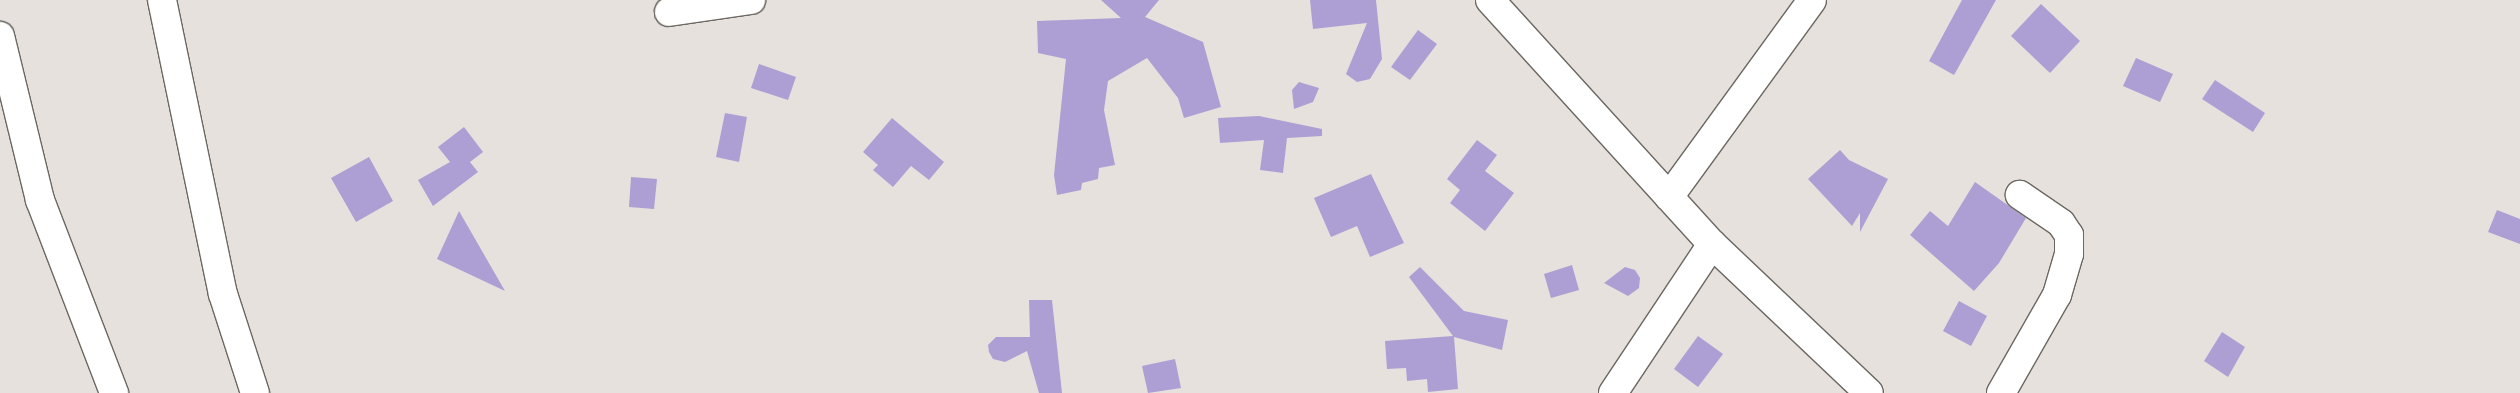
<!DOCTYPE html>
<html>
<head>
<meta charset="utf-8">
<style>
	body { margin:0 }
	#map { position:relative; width:2520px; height:393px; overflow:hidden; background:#e6e1dd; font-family:Lato,sans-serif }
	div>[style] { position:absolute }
	.building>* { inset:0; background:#ad9fd4 }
	.roads { filter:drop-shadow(1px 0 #6b6762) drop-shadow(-1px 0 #6b6762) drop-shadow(0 1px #6b6762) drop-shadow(0 -1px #6b6762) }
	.minor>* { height:28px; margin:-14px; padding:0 14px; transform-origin:14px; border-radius:14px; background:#fff }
	.major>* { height:28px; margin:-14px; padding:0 14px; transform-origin:14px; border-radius:14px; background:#fff }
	span { translate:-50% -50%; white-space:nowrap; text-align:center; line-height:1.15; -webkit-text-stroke:4px #fff; paint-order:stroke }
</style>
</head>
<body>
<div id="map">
	<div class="building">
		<div style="clip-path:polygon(1101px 0,1159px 0,1145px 17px,1203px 42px,1221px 107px,1184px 118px,1178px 98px,1147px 58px,1108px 81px,1104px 110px,1115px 165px,1099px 168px,1098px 179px,1082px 183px,1081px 190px,1057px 195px,1054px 175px,1066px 59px,1038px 53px,1037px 21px,1121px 18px)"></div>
		<div style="clip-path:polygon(1310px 0,1376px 0,1382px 59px,1370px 79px,1357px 82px,1346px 74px,1367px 23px,1313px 29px)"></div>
		<div style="clip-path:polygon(1962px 0,1996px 0,1954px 75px,1929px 61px)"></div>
		<div style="clip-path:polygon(2041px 4px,2080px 41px,2050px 73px,2011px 36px)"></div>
		<div style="clip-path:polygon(1418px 30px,1437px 44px,1410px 80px,1391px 67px)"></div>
		<div style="clip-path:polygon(2136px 58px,2173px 74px,2160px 102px,2123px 86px)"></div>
		<div style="clip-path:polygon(759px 64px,796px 77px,788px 100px,751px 88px)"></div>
		<div style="clip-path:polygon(2215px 80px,2265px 113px,2253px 132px,2202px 99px)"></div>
		<div style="clip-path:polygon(1299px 82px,1319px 88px,1313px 102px,1294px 109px,1292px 90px)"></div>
		<div style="clip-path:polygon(725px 113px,747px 117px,739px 162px,716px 157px)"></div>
		<div style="clip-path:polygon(1259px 116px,1322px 129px,1322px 136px,1287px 138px,1283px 173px,1260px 170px,1264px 140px,1220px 143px,1218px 118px)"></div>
		<div style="clip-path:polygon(892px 118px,944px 162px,929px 180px,911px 166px,893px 187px,873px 170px,878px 165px,863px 152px)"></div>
		<div style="clip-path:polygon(464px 127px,483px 152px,470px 162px,478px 172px,433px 206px,418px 180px,450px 162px,438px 147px)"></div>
		<div style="clip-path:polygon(1477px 140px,1497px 155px,1485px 171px,1514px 193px,1485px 231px,1450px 203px,1460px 190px,1447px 179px)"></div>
		<div style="clip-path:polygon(1840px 150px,1849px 160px,1888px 179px,1860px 232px,1860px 213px,1852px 226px,1808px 179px)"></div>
		<div style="clip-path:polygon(369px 157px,393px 201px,356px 222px,331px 178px)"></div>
		<div style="clip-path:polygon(1371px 174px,1404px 243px,1370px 257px,1357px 226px,1331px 237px,1314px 198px)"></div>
		<div style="clip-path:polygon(631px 177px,657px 179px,654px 209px,629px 207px)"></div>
		<div style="clip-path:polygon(1975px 182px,2026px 218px,1999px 263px,1974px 291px,1910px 235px,1930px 211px,1948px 226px)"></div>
		<div style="clip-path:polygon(2497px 210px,2520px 219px,2520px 244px,2488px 232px)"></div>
		<div style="clip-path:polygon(459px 211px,505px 291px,437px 259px)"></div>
		<div style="clip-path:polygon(1572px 265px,1579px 290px,1551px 298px,1544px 274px)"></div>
		<div style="clip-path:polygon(1420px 267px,1464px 311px,1508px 320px,1502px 350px,1454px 337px,1458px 389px,1428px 392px,1427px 379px,1407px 381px,1406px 368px,1387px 369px,1385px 341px,1453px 336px,1409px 277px)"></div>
		<div style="clip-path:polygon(1625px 267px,1635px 270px,1640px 278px,1639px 288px,1628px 296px,1604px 283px)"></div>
		<div style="clip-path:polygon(1029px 300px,1052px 300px,1062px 393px,1039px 393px,1027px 351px,1005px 362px,993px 359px,989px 352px,988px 345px,996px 337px,1030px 337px)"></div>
		<div style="clip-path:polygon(1959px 301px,1987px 316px,1971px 346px,1943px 331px)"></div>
		<div style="clip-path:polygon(2222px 332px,2245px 347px,2228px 377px,2204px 361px)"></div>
		<div style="clip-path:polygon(1698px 336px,1723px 354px,1698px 387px,1674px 369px)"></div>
		<div style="clip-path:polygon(1175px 359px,1181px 388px,1148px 393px,1142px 366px)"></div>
	</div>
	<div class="roads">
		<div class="minor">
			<div style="left:1490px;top:0;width:330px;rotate:47.7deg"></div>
			<div style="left:1712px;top:244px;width:216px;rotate:43.5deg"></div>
			<div style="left:669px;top:12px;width:83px;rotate:-8.3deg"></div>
			<div style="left:0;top:36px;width:169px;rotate:76.3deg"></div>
			<div style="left:40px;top:200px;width:207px;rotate:69deg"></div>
			<div style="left:1669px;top:197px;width:243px;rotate:-54deg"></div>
			<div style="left:1613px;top:393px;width:179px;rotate:-56.4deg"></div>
			<div style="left:2001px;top:393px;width:113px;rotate:-60.3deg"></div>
			<div style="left:2057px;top:295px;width:43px;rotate:-73.7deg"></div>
			<div style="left:2069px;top:254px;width:19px;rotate:-90deg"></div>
			<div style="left:2069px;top:235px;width:14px;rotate:-124deg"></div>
			<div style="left:2061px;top:223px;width:50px;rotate:-145.7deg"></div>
		</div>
		<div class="major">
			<div style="left:162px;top:0;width:300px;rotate:78.3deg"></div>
			<div style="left:223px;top:294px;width:104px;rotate:72.1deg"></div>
		</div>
	</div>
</div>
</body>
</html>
